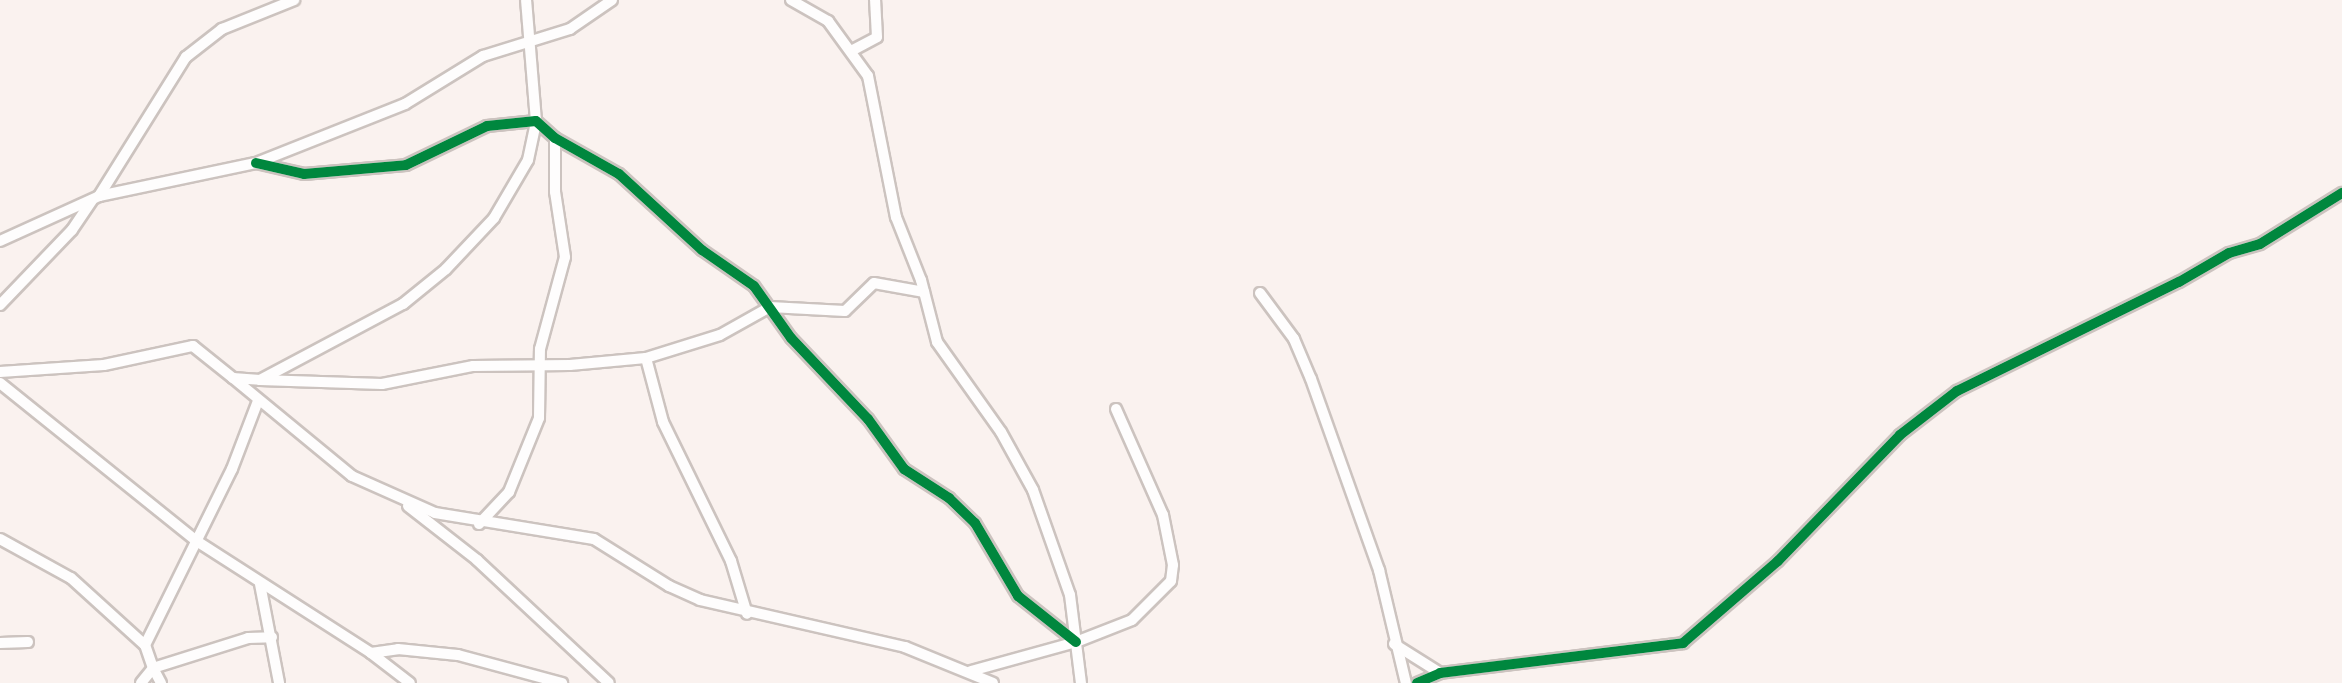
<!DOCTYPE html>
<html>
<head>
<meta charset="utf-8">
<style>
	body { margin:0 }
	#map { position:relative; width:2342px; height:683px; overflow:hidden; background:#faf2ef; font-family:Jost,sans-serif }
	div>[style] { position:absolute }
	.roads { filter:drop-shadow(2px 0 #ccc3bf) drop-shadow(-2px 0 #ccc3bf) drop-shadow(0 2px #ccc3bf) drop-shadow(0 -2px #ccc3bf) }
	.minor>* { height:10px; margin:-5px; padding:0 5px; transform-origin:5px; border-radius:5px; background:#fefdfd }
	.cycleway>* { height:10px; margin:-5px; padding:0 5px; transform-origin:5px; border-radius:5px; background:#00873e }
	span { translate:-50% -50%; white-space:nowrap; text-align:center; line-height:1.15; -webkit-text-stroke:6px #fff1ea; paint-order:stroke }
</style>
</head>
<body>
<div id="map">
	<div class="roads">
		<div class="minor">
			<div style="left:791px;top:0;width:43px;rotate:29.6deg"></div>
			<div style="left:828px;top:21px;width:68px;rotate:54deg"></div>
			<div style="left:868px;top:76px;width:144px;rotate:78.8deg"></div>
			<div style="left:896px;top:217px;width:68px;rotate:68.4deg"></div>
			<div style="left:921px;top:280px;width:64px;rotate:75.5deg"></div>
			<div style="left:937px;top:342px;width:110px;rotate:54.6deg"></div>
			<div style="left:1001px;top:432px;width:66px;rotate:61.1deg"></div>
			<div style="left:1033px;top:490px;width:111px;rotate:70.6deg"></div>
			<div style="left:1070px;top:595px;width:89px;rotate:82.9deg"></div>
			<div style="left:853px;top:50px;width:27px;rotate:-28deg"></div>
			<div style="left:877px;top:37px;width:37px;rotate:-93deg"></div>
			<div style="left:256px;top:163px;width:49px;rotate:12.9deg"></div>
			<div style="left:304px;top:174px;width:102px;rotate:-5deg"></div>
			<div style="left:406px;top:165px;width:90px;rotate:-25.7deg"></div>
			<div style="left:487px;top:126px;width:49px;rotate:-5.8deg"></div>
			<div style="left:536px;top:121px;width:25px;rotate:42deg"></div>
			<div style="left:555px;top:138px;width:73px;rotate:29.4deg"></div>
			<div style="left:619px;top:174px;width:113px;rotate:42.5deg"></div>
			<div style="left:702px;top:250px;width:63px;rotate:34.7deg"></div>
			<div style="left:754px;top:286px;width:64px;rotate:54.6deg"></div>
			<div style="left:791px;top:338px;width:112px;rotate:46.5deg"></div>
			<div style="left:868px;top:419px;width:62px;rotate:54.2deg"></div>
			<div style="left:904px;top:469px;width:54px;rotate:32.8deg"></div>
			<div style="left:949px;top:498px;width:36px;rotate:44deg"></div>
			<div style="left:975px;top:523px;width:85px;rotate:59.5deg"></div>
			<div style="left:1018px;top:596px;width:74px;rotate:38.4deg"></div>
			<div style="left:99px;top:196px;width:164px;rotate:-58deg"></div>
			<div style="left:186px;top:57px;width:46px;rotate:-37.9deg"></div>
			<div style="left:222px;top:29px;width:78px;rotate:-21.9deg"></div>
			<div style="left:0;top:241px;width:109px;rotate:-24.4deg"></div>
			<div style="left:99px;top:196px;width:160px;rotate:-11.9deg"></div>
			<div style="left:256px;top:163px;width:160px;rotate:-21.6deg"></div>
			<div style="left:405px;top:104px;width:92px;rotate:-31.6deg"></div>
			<div style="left:483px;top:56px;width:91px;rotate:-17.2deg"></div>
			<div style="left:570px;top:29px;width:51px;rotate:-34.6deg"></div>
			<div style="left:1260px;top:293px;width:57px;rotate:53.5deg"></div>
			<div style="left:1294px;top:339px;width:43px;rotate:67deg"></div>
			<div style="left:1311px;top:379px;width:203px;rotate:70.4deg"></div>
			<div style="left:1379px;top:570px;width:116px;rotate:76.6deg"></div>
			<div style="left:0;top:305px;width:104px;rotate:-46.2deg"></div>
			<div style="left:72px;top:230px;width:36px;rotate:-56deg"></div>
			<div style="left:646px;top:358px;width:66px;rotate:75.1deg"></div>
			<div style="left:663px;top:422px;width:155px;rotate:63.9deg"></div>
			<div style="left:731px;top:561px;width:55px;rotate:73.2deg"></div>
			<div style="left:0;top:372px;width:104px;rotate:-3.9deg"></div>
			<div style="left:104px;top:365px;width:91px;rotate:-12.1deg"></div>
			<div style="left:193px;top:346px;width:51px;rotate:38.7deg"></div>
			<div style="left:233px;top:378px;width:27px;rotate:4deg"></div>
			<div style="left:260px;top:380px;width:162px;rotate:-28deg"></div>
			<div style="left:403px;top:304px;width:55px;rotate:-39.1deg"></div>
			<div style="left:446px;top:269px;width:70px;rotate:-46.7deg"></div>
			<div style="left:494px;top:218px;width:67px;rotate:-59.6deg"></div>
			<div style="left:528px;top:160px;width:40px;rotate:-78deg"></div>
			<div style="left:536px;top:121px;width:121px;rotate:-94.7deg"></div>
			<div style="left:233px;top:378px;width:154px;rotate:39.5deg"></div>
			<div style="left:352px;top:476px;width:91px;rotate:24deg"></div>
			<div style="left:435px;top:513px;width:161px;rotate:9.3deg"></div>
			<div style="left:594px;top:539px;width:89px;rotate:32.1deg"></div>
			<div style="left:669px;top:586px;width:34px;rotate:24deg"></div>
			<div style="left:700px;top:600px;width:210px;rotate:12.9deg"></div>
			<div style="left:905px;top:647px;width:95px;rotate:22.2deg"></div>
			<div style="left:260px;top:380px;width:122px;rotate:1.9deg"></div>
			<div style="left:382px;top:384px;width:93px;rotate:-11.2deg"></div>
			<div style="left:473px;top:366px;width:97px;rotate:-0.6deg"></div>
			<div style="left:570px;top:365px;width:76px;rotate:-5.3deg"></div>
			<div style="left:646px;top:358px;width:77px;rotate:-17.3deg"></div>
			<div style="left:720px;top:335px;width:57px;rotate:-29.2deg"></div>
			<div style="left:770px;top:307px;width:75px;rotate:3.1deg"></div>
			<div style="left:845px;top:311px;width:40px;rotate:-44deg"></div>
			<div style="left:874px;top:283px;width:51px;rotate:10.2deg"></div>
			<div style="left:0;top:383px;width:250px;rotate:38.8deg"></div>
			<div style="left:195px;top:540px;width:209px;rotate:32.7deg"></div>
			<div style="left:371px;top:653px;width:49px;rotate:37.6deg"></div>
			<div style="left:408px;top:506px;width:88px;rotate:38deg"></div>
			<div style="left:477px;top:560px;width:180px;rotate:43deg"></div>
			<div style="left:479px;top:524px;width:44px;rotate:-46.8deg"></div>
			<div style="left:509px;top:492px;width:80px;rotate:-67.9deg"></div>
			<div style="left:539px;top:418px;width:69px;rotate:-89.2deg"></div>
			<div style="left:540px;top:349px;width:95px;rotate:-74.8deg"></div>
			<div style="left:565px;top:257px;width:66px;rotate:-98.7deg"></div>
			<div style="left:555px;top:192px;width:54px;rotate:-90deg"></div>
			<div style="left:0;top:539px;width:81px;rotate:28.8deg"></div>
			<div style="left:71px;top:578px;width:100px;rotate:42.2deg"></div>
			<div style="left:260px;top:584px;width:101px;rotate:79.1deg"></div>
			<div style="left:0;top:643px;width:28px;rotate:-2deg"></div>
			<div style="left:1394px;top:644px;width:54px;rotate:32.2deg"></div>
			<div style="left:371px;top:653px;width:27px;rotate:-8deg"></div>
			<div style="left:398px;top:649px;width:60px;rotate:5.7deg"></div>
			<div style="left:458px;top:655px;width:108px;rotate:15.1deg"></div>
			<div style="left:971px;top:671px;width:109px;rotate:-15.4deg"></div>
			<div style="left:1076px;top:642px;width:60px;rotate:-21.4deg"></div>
			<div style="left:1132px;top:620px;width:55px;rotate:-45deg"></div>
			<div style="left:1171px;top:581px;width:16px;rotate:-83deg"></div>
			<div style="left:1173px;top:565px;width:51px;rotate:-101.3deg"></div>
			<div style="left:1163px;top:515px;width:116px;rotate:-113.9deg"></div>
			<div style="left:141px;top:683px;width:19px;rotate:-51deg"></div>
			<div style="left:153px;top:668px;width:24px;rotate:-109deg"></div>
			<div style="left:145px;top:645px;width:196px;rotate:-63.7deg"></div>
			<div style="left:232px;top:469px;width:73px;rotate:-69.1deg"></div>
			<div style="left:161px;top:683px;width:17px;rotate:-118deg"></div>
			<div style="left:153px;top:668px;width:100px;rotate:-17.5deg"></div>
			<div style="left:248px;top:638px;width:24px;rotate:-2deg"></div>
			<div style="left:1417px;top:683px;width:25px;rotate:-23deg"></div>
			<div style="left:1440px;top:673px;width:245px;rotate:-7deg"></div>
			<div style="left:1683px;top:643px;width:125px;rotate:-40.8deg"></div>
			<div style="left:1778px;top:561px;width:175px;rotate:-45.9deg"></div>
			<div style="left:1900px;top:435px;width:72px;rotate:-37.7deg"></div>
			<div style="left:1957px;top:391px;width:247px;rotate:-26.2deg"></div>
			<div style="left:2179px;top:282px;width:58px;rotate:-30.1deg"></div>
			<div style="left:2229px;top:253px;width:32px;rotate:-16deg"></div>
			<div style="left:2260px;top:244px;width:97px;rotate:-31.9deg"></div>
		</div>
	</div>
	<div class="cycleway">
		<div style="left:256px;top:163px;width:49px;rotate:12.9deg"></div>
		<div style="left:304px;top:174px;width:102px;rotate:-5deg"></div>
		<div style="left:406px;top:165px;width:90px;rotate:-25.7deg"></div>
		<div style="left:487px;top:126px;width:49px;rotate:-5.8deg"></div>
		<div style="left:536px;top:121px;width:25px;rotate:42deg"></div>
		<div style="left:555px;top:138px;width:73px;rotate:29.4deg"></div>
		<div style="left:619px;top:174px;width:113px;rotate:42.5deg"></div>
		<div style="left:702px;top:250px;width:63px;rotate:34.7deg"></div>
		<div style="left:754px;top:286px;width:64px;rotate:54.6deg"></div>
		<div style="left:791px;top:338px;width:112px;rotate:46.5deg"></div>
		<div style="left:868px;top:419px;width:62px;rotate:54.2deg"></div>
		<div style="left:904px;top:469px;width:54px;rotate:32.8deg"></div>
		<div style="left:949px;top:498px;width:36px;rotate:44deg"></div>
		<div style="left:975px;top:523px;width:85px;rotate:59.5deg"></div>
		<div style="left:1018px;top:596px;width:74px;rotate:38.4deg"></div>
		<div style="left:1417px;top:683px;width:25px;rotate:-23deg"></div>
		<div style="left:1440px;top:673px;width:245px;rotate:-7deg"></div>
		<div style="left:1683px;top:643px;width:125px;rotate:-40.8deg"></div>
		<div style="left:1778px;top:561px;width:175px;rotate:-45.9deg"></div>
		<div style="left:1900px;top:435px;width:72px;rotate:-37.7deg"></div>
		<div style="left:1957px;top:391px;width:247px;rotate:-26.2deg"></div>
		<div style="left:2179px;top:282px;width:58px;rotate:-30.1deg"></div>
		<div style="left:2229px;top:253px;width:32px;rotate:-16deg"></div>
		<div style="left:2260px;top:244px;width:97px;rotate:-31.9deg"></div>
	</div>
</div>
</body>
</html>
